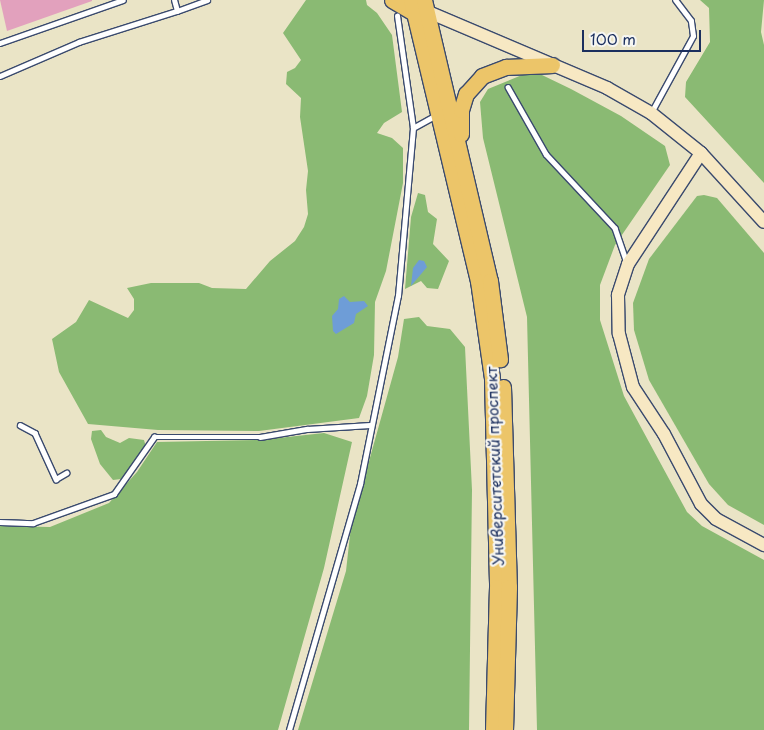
<!DOCTYPE html>
<html>
<head>
<meta charset="utf-8">
<style>
	body { margin:0 }
	#map { position:relative; width:764px; height:730px; overflow:hidden; background:#eae4c6; font-family:"Playpen Sans",sans-serif }
	div>[style] { position:absolute }
	.forest>* { inset:0; background:#8aba73 }
	.water>* { inset:0; background:#6e9dd7 }
	.building>* { inset:0; background:#e2a1bd }
	.roads { filter:drop-shadow(1px 0 #3a4a6e) drop-shadow(-1px 0 #3a4a6e) drop-shadow(0 1px #3a4a6e) drop-shadow(0 -1px #3a4a6e) }
	.lane>* { height:4.5px; margin:-2.25px; padding:0 2.25px; transform-origin:2.25px; border-radius:2.25px; background:#fff }
	.secondary>* { height:12px; margin:-6px; padding:0 6px; transform-origin:6px; border-radius:6px; background:#f7e8c3 }
	.primary>* { height:15px; margin:-7.5px; padding:0 7.5px; transform-origin:7.5px; border-radius:7.5px; background:#ecc569 }
	span { translate:-50% -50%; white-space:nowrap; text-align:center; line-height:1.15; -webkit-text-stroke:4.5px #f6f6f2; paint-order:stroke }
	.street-label { font-size:15px; color:#1b2f5e }
	.scale { position:absolute; left:582px; top:30px; width:119px; height:22px; box-sizing:border-box; border:2px solid #1b2f5e; border-top:0; padding-left:6px; font-size:15px; line-height:18px; white-space:nowrap; color:#1b2f5e; -webkit-text-stroke:4px #f6f6f2; paint-order:stroke }
</style>
</head>
<body>
<div id="map">
	<div class="forest">
		<div style="clip-path:polygon(306px 0,366px 0,367px 5px,377px 13px,392px 35px,402px 112px,384px 123px,377px 133px,392px 138px,403px 148px,403px 183px,386px 271px,375px 302px,374px 355px,367px 396px,359px 418px,259px 431px,158px 430px,88px 424px,59px 372px,52px 339px,76px 322px,89px 300px,128px 318px,134px 310px,134px 299px,127px 288px,151px 283px,199px 283px,212px 288px,246px 289px,270px 261px,295px 241px,304px 227px,308px 214px,306px 190px,308px 171px,300px 117px,301px 98px,286px 84px,287px 72px,295px 68px,301px 60px,283px 33px)"></div>
		<div style="clip-path:polygon(700px 0,764px 0,761px 32px,764px 45px,764px 183px,685px 97px,686px 82px,710px 42px,709px 8px)"></div>
		<div style="clip-path:polygon(522px 75px,542px 75px,571px 89px,621px 116px,665px 146px,670px 165px,615px 245px,600px 285px,600px 320px,624px 396px,687px 512px,702px 526px,764px 560px,764px 730px,537px 730px,527px 317px,483px 138px,480px 102px,488px 89px)"></div>
		<div style="clip-path:polygon(418px 193px,425px 195px,428px 212px,437px 219px,433px 244px,449px 261px,438px 289px,427px 288px,421px 281px,405px 289px,411px 217px)"></div>
		<div style="clip-path:polygon(704px 195px,717px 198px,764px 253px,764px 525px,728px 505px,709px 484px,649px 380px,634px 330px,633px 303px,649px 259px,697px 196px)"></div>
		<div style="clip-path:polygon(419px 317px,427px 326px,450px 329px,465px 347px,472px 490px,469px 730px,298px 730px,346px 571px,351px 526px,398px 357px,404px 319px)"></div>
		<div style="clip-path:polygon(101px 430px,106px 437px,120px 443px,129px 438px,144px 440px,146px 447px,121px 479px,113px 480px,100px 464px,91px 439px,92px 431px)"></div>
		<div style="clip-path:polygon(324px 433px,352px 442px,324px 568px,278px 730px,0 730px,0 526px,50px 527px,109px 503px,137px 472px,157px 442px,260px 440px)"></div>
	</div>
	<div class="water">
		<div style="clip-path:polygon(419px 260px,424px 261px,427px 267px,411px 286px,413px 268px)"></div>
		<div style="clip-path:polygon(344px 296px,350px 302px,364px 301px,368px 306px,356px 314px,354px 323px,336px 334px,333px 331px,332px 316px,338px 309px,339px 299px)"></div>
	</div>
	<div class="building">
		<div style="clip-path:polygon(0 0,92px 0,92px 1px,7px 31px)"></div>
	</div>
	<div class="roads">
		<div class="lane">
			<div style="left:177px;top:11px;width:32px;rotate:-20deg"></div>
			<div style="left:0;top:43px;width:130px;rotate:-19.3deg"></div>
			<div style="left:0;top:76px;width:86px;rotate:-23.3deg"></div>
			<div style="left:79px;top:42px;width:103px;rotate:-17.6deg"></div>
			<div style="left:177px;top:11px;width:11px;rotate:-105deg"></div>
			<div style="left:508px;top:87px;width:77px;rotate:60.4deg"></div>
			<div style="left:546px;top:154px;width:101px;rotate:47deg"></div>
			<div style="left:615px;top:228px;width:36px;rotate:71deg"></div>
			<div style="left:652px;top:111px;width:85px;rotate:-61.3deg"></div>
			<div style="left:693px;top:36px;width:15px;rotate:-98deg"></div>
			<div style="left:691px;top:21px;width:26px;rotate:-127deg"></div>
			<div style="left:413px;top:128px;width:26px;rotate:-29deg"></div>
			<div style="left:20px;top:425px;width:17px;rotate:28deg"></div>
			<div style="left:35px;top:433px;width:51px;rotate:65.5deg"></div>
			<div style="left:56px;top:479px;width:12px;rotate:-31deg"></div>
			<div style="left:0;top:522px;width:33px;rotate:2deg"></div>
			<div style="left:33px;top:523px;width:86px;rotate:-19.7deg"></div>
			<div style="left:114px;top:494px;width:70px;rotate:-54.9deg"></div>
			<div style="left:154px;top:437px;width:106px"></div>
			<div style="left:260px;top:437px;width:48px;rotate:-9.7deg"></div>
			<div style="left:307px;top:429px;width:63px;rotate:-3.6deg"></div>
			<div style="left:289px;top:730px;width:256px;rotate:-73.9deg"></div>
			<div style="left:360px;top:484px;width:192px;rotate:-78.6deg"></div>
			<div style="left:398px;top:296px;width:169px;rotate:-84.9deg"></div>
			<div style="left:413px;top:128px;width:113px;rotate:-98.1deg"></div>
		</div>
		<div class="secondary">
			<div style="left:419px;top:12px;width:7px;rotate:-8deg"></div>
			<div style="left:426px;top:11px;width:197px;rotate:23deg"></div>
			<div style="left:607px;top:88px;width:51px;rotate:29.6deg"></div>
			<div style="left:651px;top:113px;width:64px;rotate:38.7deg"></div>
			<div style="left:701px;top:153px;width:93px;rotate:47.6deg"></div>
			<div style="left:701px;top:153px;width:133px;rotate:123.3deg"></div>
			<div style="left:628px;top:264px;width:33px;rotate:108deg"></div>
			<div style="left:618px;top:295px;width:39px;rotate:89deg"></div>
			<div style="left:619px;top:334px;width:55px;rotate:75.2deg"></div>
			<div style="left:633px;top:387px;width:56px;rotate:56.6deg"></div>
			<div style="left:664px;top:434px;width:79px;rotate:62.1deg"></div>
			<div style="left:701px;top:504px;width:21px;rotate:45deg"></div>
			<div style="left:716px;top:519px;width:55px;rotate:28.4deg"></div>
		</div>
		<div class="primary">
			<div style="left:392px;top:0;width:26px;rotate:31deg"></div>
			<div style="left:411px;top:0;width:289px;rotate:76.6deg"></div>
			<div style="left:478px;top:281px;width:98px;rotate:81.8deg"></div>
			<div style="left:492px;top:378px;width:209px;rotate:88.6deg"></div>
			<div style="left:497px;top:587px;width:143px;rotate:91.6deg"></div>
			<div style="left:424px;top:0;width:289px;rotate:76.8deg"></div>
			<div style="left:490px;top:281px;width:79px;rotate:82.7deg"></div>
			<div style="left:461px;top:134px;width:24px;rotate:-90deg"></div>
			<div style="left:461px;top:110px;width:17px;rotate:-73deg"></div>
			<div style="left:466px;top:94px;width:24px;rotate:-48deg"></div>
			<div style="left:482px;top:76px;width:26px;rotate:-21deg"></div>
			<div style="left:506px;top:67px;width:46px;rotate:-2.5deg"></div>
			<div style="left:503px;top:387px;width:200px;rotate:88.3deg"></div>
			<div style="left:509px;top:587px;width:143px;rotate:91.6deg"></div>
		</div>
	</div>
	<div class="street-label">
		<span style="left:494px;top:466px;rotate:-92deg">Университетский проспект</span>
	</div>
	<div class="scale">100 m</div>
</div>
</body>
</html>
